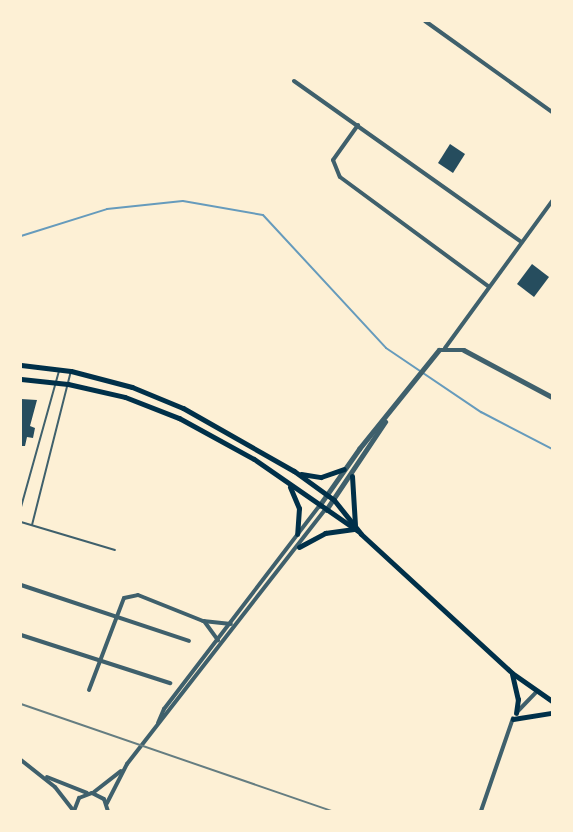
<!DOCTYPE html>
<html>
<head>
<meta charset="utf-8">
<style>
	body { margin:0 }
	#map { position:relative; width:573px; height:832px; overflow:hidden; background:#fdf0d5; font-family:"Asap Condensed",sans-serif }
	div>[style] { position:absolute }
	.stream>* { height:2px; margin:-1px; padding:0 1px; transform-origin:1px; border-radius:1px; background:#669bbc }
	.building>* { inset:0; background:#264d5e }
	.service>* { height:2px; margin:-1px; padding:0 1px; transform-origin:1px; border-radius:1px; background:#3f606c }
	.minor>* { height:4px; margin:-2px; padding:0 2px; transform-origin:2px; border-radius:2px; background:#3f606c }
	.tertiary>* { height:4.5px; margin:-2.25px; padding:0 2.25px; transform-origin:2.25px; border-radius:2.25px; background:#3f606c }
	.secondary>* { height:5px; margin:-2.5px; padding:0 2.5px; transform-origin:2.5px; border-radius:2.5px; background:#003049 }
	.rail>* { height:2px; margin:-1px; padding:0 1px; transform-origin:1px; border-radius:1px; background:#657d81 }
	span { translate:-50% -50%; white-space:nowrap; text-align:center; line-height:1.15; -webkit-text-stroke:4.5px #fdf0d5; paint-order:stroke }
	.frame { position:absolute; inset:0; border:22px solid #fdf0d5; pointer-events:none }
</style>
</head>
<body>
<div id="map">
	<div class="stream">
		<div style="left:21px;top:236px;width:90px;rotate:-17.4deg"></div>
		<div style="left:107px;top:209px;width:76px;rotate:-6deg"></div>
		<div style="left:183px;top:201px;width:81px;rotate:9.9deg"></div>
		<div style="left:263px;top:215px;width:181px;rotate:47.2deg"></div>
		<div style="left:386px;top:348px;width:115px;rotate:34deg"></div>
		<div style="left:481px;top:412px;width:80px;rotate:27.5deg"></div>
	</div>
	<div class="building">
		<div style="clip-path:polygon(450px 144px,465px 154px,453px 173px,438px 163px)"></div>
		<div style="clip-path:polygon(532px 264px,549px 277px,534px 297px,517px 284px)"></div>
		<div style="clip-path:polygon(21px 399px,37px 400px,30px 426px,35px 428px,33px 438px,27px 437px,25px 446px,21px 446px)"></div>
	</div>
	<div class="service">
		<div style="left:21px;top:507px;width:141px;rotate:-74.4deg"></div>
		<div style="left:21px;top:522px;width:98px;rotate:16.6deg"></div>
		<div style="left:32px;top:525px;width:159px;rotate:-75.8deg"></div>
	</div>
	<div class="minor">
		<div style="left:425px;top:21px;width:156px;rotate:35.6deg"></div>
		<div style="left:294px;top:81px;width:278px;rotate:35.3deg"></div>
		<div style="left:358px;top:125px;width:43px;rotate:125.5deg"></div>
		<div style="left:333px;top:160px;width:18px;rotate:68deg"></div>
		<div style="left:340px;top:177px;width:184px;rotate:36.4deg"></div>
		<div style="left:445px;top:348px;width:182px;rotate:-53.9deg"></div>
		<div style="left:21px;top:585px;width:177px;rotate:18.4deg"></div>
		<div style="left:204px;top:621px;width:24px;rotate:54deg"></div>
		<div style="left:21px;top:635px;width:157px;rotate:17.9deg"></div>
		<div style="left:89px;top:690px;width:98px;rotate:-69.2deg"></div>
		<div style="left:124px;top:598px;width:14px;rotate:-12deg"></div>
		<div style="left:138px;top:595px;width:70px;rotate:21.8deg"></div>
		<div style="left:203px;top:621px;width:28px;rotate:6deg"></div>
		<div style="left:517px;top:712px;width:28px;rotate:-46deg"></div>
		<div style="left:158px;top:723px;width:15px;rotate:-67deg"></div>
		<div style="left:164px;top:709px;width:255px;rotate:-52.6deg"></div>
		<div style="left:21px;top:760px;width:43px;rotate:38.5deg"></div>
		<div style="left:55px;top:787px;width:31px;rotate:52deg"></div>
		<div style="left:47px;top:777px;width:43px;rotate:21.8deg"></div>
		<div style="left:94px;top:792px;width:34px;rotate:-38deg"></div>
		<div style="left:107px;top:803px;width:44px;rotate:-62.9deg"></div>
		<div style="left:127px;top:764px;width:322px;rotate:-52.1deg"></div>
		<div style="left:74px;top:811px;width:14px;rotate:-69deg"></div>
		<div style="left:79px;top:798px;width:14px;rotate:-21deg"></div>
		<div style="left:92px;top:793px;width:13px;rotate:27deg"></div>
		<div style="left:104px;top:799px;width:13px;rotate:72deg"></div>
		<div style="left:481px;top:811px;width:98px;rotate:-71deg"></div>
	</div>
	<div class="tertiary">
		<div style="left:319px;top:506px;width:70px;rotate:-54.9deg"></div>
		<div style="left:359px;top:449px;width:127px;rotate:-51.1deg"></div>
		<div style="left:439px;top:350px;width:25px"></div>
		<div style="left:464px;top:350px;width:100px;rotate:28.1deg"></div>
		<div style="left:326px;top:510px;width:106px;rotate:-56.2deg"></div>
	</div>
	<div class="secondary">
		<div style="left:21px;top:365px;width:50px;rotate:6.8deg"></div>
		<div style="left:71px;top:371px;width:63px;rotate:14.7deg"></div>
		<div style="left:132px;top:387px;width:55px;rotate:22.4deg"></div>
		<div style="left:183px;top:408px;width:128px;rotate:29.6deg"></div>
		<div style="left:294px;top:471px;width:49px;rotate:35.9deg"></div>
		<div style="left:334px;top:500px;width:43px;rotate:51.5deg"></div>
		<div style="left:361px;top:534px;width:205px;rotate:42.6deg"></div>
		<div style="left:512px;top:673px;width:49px;rotate:35deg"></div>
		<div style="left:21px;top:379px;width:47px;rotate:6.1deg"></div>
		<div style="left:68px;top:384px;width:58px;rotate:12.8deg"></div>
		<div style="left:125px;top:397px;width:58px;rotate:21.3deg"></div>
		<div style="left:179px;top:418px;width:85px;rotate:28.7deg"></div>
		<div style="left:254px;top:459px;width:126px;rotate:34.7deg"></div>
		<div style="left:301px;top:474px;width:20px;rotate:9deg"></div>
		<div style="left:321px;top:477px;width:24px;rotate:-19deg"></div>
		<div style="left:352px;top:476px;width:49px;rotate:86.5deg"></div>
		<div style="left:290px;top:487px;width:23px;rotate:67deg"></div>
		<div style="left:299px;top:508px;width:26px;rotate:94deg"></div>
		<div style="left:299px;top:547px;width:30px;rotate:-28deg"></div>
		<div style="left:325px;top:533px;width:29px;rotate:-8deg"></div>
		<div style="left:512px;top:674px;width:26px;rotate:77deg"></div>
		<div style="left:518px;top:699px;width:14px;rotate:98deg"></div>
		<div style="left:513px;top:719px;width:39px;rotate:-9deg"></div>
	</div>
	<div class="rail">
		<div style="left:21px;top:704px;width:329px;rotate:19deg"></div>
	</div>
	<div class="frame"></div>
</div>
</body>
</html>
